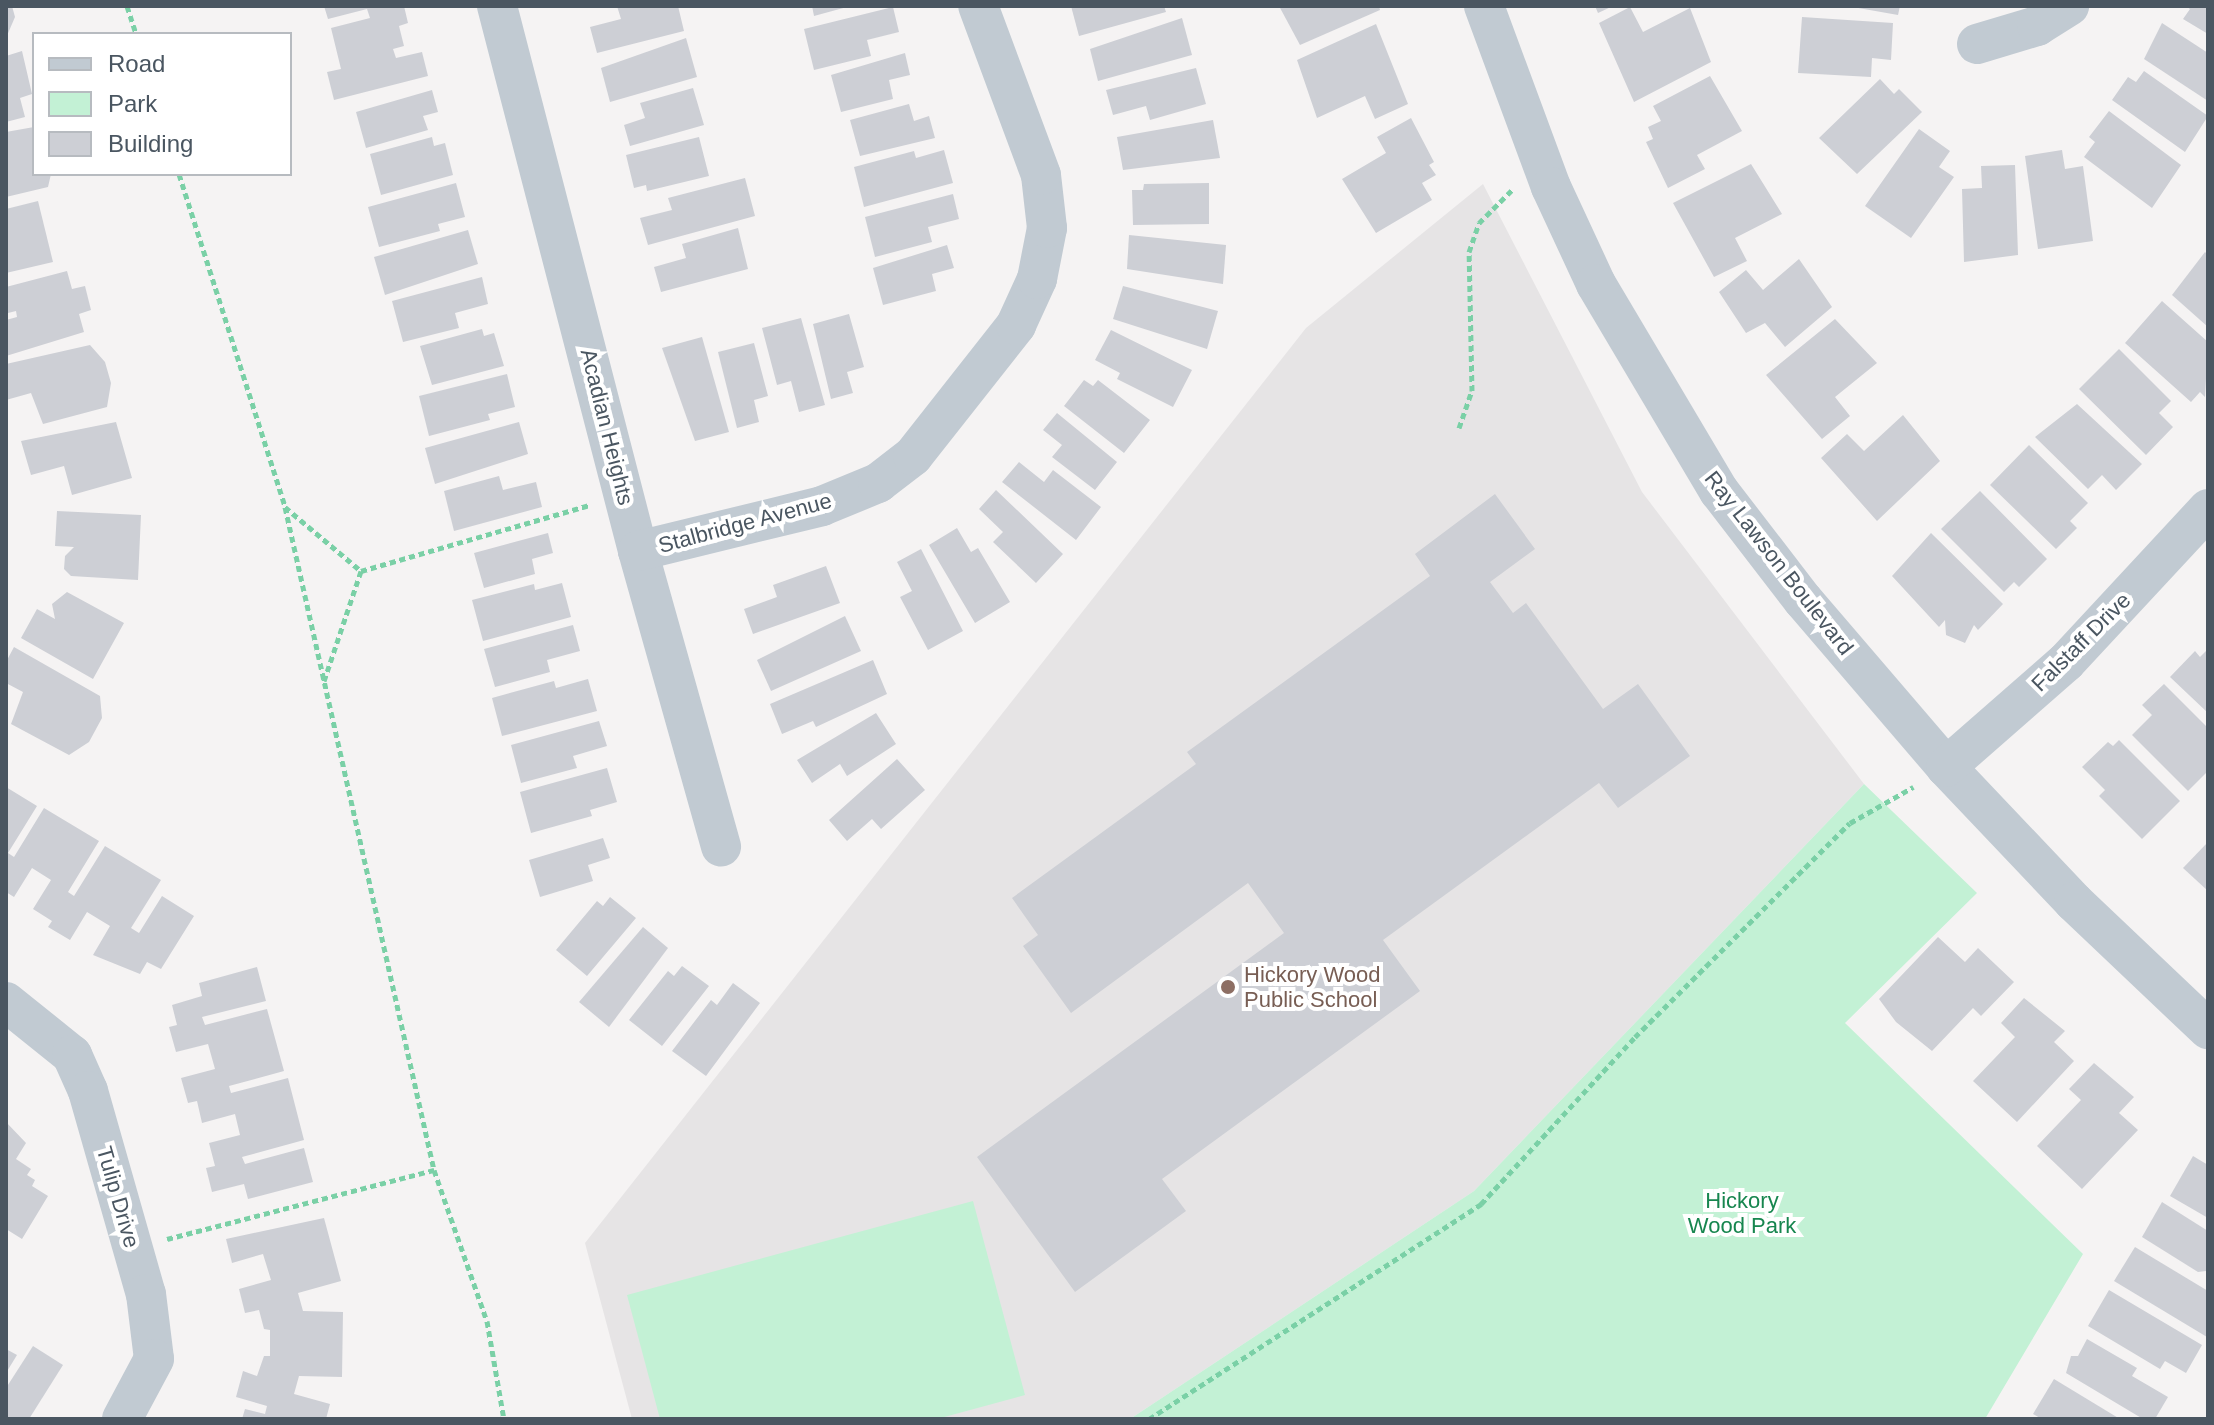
<!DOCTYPE html>
<html>
<head>
<meta charset="utf-8">
<style>
	body { margin:0 }
	#map { position:relative; width:2214px; height:1425px; overflow:hidden; background:#f5f3f3; font-family:Arial,sans-serif }
	div>[style] { position:absolute }
	.education>* { inset:0; background:#e6e4e5 }
	.green>* { inset:0; background:#c3f1d5 }
	.building>* { inset:0; background:#cdcfd5 }
	.path>* { height:5px; margin-top:-2.5px; transform-origin:0; background:repeating-linear-gradient(90deg,#7ad0a6 0 6px,transparent 0 10px) }
	.minor>* { height:40px; margin:-20px; padding:0 20px; transform-origin:20px; border-radius:20px; background:#c1cad2 }
	.dots>* { width:22px; height:22px; translate:-50% -50%; box-sizing:border-box; border:4px solid #fff; border-radius:50% }
	span { translate:-50% -50%; white-space:nowrap; text-align:center; line-height:1.15; -webkit-text-stroke:8px #fff; paint-order:stroke }
	.street-label { font-size:22px; color:#4a5661 }
	.education-label { font-size:22px; color:#785e54 }
	.left { translate:0 -50%; text-align:left }
	.park-label { font-size:22px; color:#17864f }
	.frame { position:absolute; inset:0; border:8px solid #4a5661; pointer-events:none }
	.legend { position:absolute; left:32px; top:32px; width:260px; height:144px; box-sizing:border-box; background:#fff; border:2px solid #b7bbc0; margin:0; padding:10px 14px; list-style:none; font-size:24px; color:#4a5661 }
	.legend li { display:flex; align-items:center; gap:16px; height:40px }
	.legend b { width:40px; border:2px solid #b7bbc0 }
</style>
</head>
<body>
<div id="map">
	<div class="education">
		<div style="clip-path:polygon(1483px 184px,1642px 492px,1864px 784px,1474px 1191px,1130px 1419px,632px 1419px,585px 1243px,1306px 328px)"></div>
	</div>
	<div class="green">
		<div style="clip-path:polygon(1864px 784px,1977px 893px,1845px 1023px,2083px 1254px,1985px 1419px,1130px 1419px,1474px 1191px)"></div>
		<div style="clip-path:polygon(973px 1201px,1025px 1395px,937px 1419px,660px 1419px,627px 1295px)"></div>
	</div>
	<div class="building">
		<div style="clip-path:polygon(6px 6px,12px 6px,15px 17px,6px 38px)"></div>
		<div style="clip-path:polygon(324px 6px,404px 6px,408px 23px,399px 26px,404px 46px,393px 49px,396px 58px,422px 52px,428px 76px,334px 100px,327px 72px,341px 69px,331px 28px,370px 18px,367px 9px,328px 19px)"></div>
		<div style="clip-path:polygon(617px 6px,678px 6px,684px 31px,597px 53px,590px 27px,621px 19px)"></div>
		<div style="clip-path:polygon(812px 6px,847px 6px,847px 7px,814px 16px)"></div>
		<div style="clip-path:polygon(1071px 6px,1164px 6px,1166px 12px,1079px 36px)"></div>
		<div style="clip-path:polygon(1279px 6px,1379px 6px,1380px 10px,1300px 45px)"></div>
		<div style="clip-path:polygon(1595px 6px,1613px 6px,1598px 13px)"></div>
		<div style="clip-path:polygon(1847px 6px,1900px 6px,1898px 15px)"></div>
		<div style="clip-path:polygon(2186px 6px,2208px 6px,2208px 34px,2183px 19px,2190px 9px)"></div>
		<div style="clip-path:polygon(893px 7px,899px 32px,867px 40px,871px 56px,814px 70px,804px 29px)"></div>
		<div style="clip-path:polygon(1630px 7px,1643px 32px,1690px 8px,1711px 62px,1634px 102px,1599px 23px)"></div>
		<div style="clip-path:polygon(1802px 17px,1893px 23px,1891px 60px,1872px 58px,1871px 77px,1798px 73px)"></div>
		<div style="clip-path:polygon(1182px 18px,1192px 55px,1098px 81px,1090px 49px)"></div>
		<div style="clip-path:polygon(2162px 23px,2208px 53px,2208px 101px,2144px 59px)"></div>
		<div style="clip-path:polygon(1376px 24px,1408px 104px,1375px 119px,1365px 96px,1317px 118px,1297px 60px)"></div>
		<div style="clip-path:polygon(686px 38px,697px 77px,610px 102px,601px 68px)"></div>
		<div style="clip-path:polygon(22px 51px,32px 94px,20px 98px,25px 117px,6px 122px,6px 56px)"></div>
		<div style="clip-path:polygon(905px 53px,910px 75px,889px 80px,893px 99px,841px 112px,831px 75px)"></div>
		<div style="clip-path:polygon(1196px 68px,1206px 104px,1150px 120px,1146px 106px,1113px 115px,1106px 90px)"></div>
		<div style="clip-path:polygon(2144px 71px,2208px 116px,2185px 152px,2112px 100px,2128px 77px,2136px 82px)"></div>
		<div style="clip-path:polygon(1710px 76px,1742px 131px,1697px 155px,1705px 169px,1668px 188px,1646px 142px,1653px 139px,1648px 127px,1661px 121px,1653px 106px)"></div>
		<div style="clip-path:polygon(1880px 79px,1894px 94px,1899px 89px,1922px 112px,1857px 174px,1819px 138px)"></div>
		<div style="clip-path:polygon(693px 88px,704px 125px,630px 146px,624px 125px,645px 118px,640px 103px)"></div>
		<div style="clip-path:polygon(432px 90px,438px 112px,423px 116px,428px 130px,366px 148px,356px 112px)"></div>
		<div style="clip-path:polygon(909px 104px,914px 121px,929px 116px,935px 138px,860px 156px,850px 120px)"></div>
		<div style="clip-path:polygon(2109px 111px,2181px 165px,2152px 208px,2084px 157px,2095px 142px,2089px 137px)"></div>
		<div style="clip-path:polygon(1411px 118px,1434px 162px,1429px 165px,1436px 175px,1422px 183px,1432px 200px,1376px 233px,1342px 179px,1386px 153px,1377px 137px)"></div>
		<div style="clip-path:polygon(1213px 120px,1220px 158px,1123px 170px,1117px 137px)"></div>
		<div style="clip-path:polygon(34px 127px,34px 174px,51px 174px,48px 187px,6px 197px,6px 132px)"></div>
		<div style="clip-path:polygon(1919px 129px,1950px 151px,1939px 167px,1954px 177px,1911px 238px,1865px 206px)"></div>
		<div style="clip-path:polygon(432px 137px,434px 146px,445px 143px,453px 175px,381px 195px,370px 154px)"></div>
		<div style="clip-path:polygon(699px 137px,709px 176px,647px 191px,646px 185px,634px 188px,626px 155px)"></div>
		<div style="clip-path:polygon(944px 150px,953px 183px,864px 207px,854px 167px,914px 151px,916px 158px)"></div>
		<div style="clip-path:polygon(2062px 150px,2065px 169px,2083px 166px,2093px 241px,2038px 249px,2025px 156px)"></div>
		<div style="clip-path:polygon(1751px 164px,1782px 214px,1735px 238px,1747px 261px,1714px 277px,1673px 203px)"></div>
		<div style="clip-path:polygon(2015px 165px,2018px 255px,1964px 262px,1962px 189px,1982px 188px,1981px 166px)"></div>
		<div style="clip-path:polygon(745px 178px,755px 216px,648px 245px,640px 218px,672px 210px,668px 198px)"></div>
		<div style="clip-path:polygon(456px 183px,465px 217px,438px 224px,440px 231px,379px 247px,368px 207px)"></div>
		<div style="clip-path:polygon(1209px 183px,1209px 224px,1133px 225px,1132px 190px,1143px 190px,1144px 184px)"></div>
		<div style="clip-path:polygon(953px 194px,959px 219px,928px 227px,932px 242px,875px 257px,865px 217px)"></div>
		<div style="clip-path:polygon(38px 201px,53px 262px,6px 273px,6px 209px)"></div>
		<div style="clip-path:polygon(738px 228px,748px 269px,661px 292px,654px 267px,686px 258px,682px 244px)"></div>
		<div style="clip-path:polygon(468px 230px,478px 264px,385px 295px,374px 257px)"></div>
		<div style="clip-path:polygon(1129px 235px,1226px 245px,1223px 284px,1127px 269px)"></div>
		<div style="clip-path:polygon(947px 245px,954px 268px,932px 274px,936px 291px,883px 305px,873px 268px)"></div>
		<div style="clip-path:polygon(2205px 252px,2208px 255px,2208px 327px,2172px 295px)"></div>
		<div style="clip-path:polygon(1799px 259px,1832px 307px,1785px 347px,1765px 323px,1746px 333px,1719px 292px,1746px 270px,1763px 290px)"></div>
		<div style="clip-path:polygon(67px 271px,72px 289px,85px 286px,91px 310px,79px 314px,84px 332px,6px 356px,6px 320px,17px 317px,16px 311px,8px 313px,6px 287px)"></div>
		<div style="clip-path:polygon(482px 277px,488px 304px,455px 313px,459px 328px,403px 342px,392px 301px)"></div>
		<div style="clip-path:polygon(1123px 286px,1218px 311px,1207px 349px,1113px 319px)"></div>
		<div style="clip-path:polygon(2162px 301px,2208px 342px,2205px 397px,2200px 392px,2191px 402px,2125px 343px)"></div>
		<div style="clip-path:polygon(849px 314px,864px 367px,847px 372px,853px 393px,831px 399px,813px 324px)"></div>
		<div style="clip-path:polygon(801px 318px,825px 405px,799px 412px,791px 381px,777px 385px,762px 328px)"></div>
		<div style="clip-path:polygon(1835px 319px,1877px 363px,1835px 397px,1850px 416px,1822px 439px,1766px 375px)"></div>
		<div style="clip-path:polygon(482px 329px,484px 336px,494px 333px,504px 366px,432px 385px,420px 346px)"></div>
		<div style="clip-path:polygon(1111px 330px,1192px 370px,1173px 407px,1117px 379px,1120px 373px,1095px 360px)"></div>
		<div style="clip-path:polygon(702px 337px,729px 432px,695px 441px,662px 348px)"></div>
		<div style="clip-path:polygon(754px 343px,768px 396px,754px 400px,759px 422px,737px 428px,718px 352px)"></div>
		<div style="clip-path:polygon(90px 345px,105px 362px,111px 383px,107px 407px,43px 424px,31px 393px,6px 400px,6px 364px)"></div>
		<div style="clip-path:polygon(2119px 349px,2171px 401px,2159px 413px,2173px 427px,2146px 455px,2079px 389px)"></div>
		<div style="clip-path:polygon(507px 374px,515px 407px,488px 414px,490px 420px,429px 436px,419px 396px)"></div>
		<div style="clip-path:polygon(1084px 380px,1093px 386px,1098px 380px,1150px 420px,1124px 453px,1064px 406px)"></div>
		<div style="clip-path:polygon(2077px 404px,2142px 464px,2116px 490px,2102px 475px,2088px 489px,2035px 437px)"></div>
		<div style="clip-path:polygon(1057px 413px,1117px 462px,1095px 490px,1052px 457px,1062px 445px,1043px 430px)"></div>
		<div style="clip-path:polygon(1903px 415px,1940px 461px,1877px 521px,1821px 458px,1847px 434px,1864px 451px)"></div>
		<div style="clip-path:polygon(116px 422px,132px 478px,72px 495px,64px 466px,31px 475px,21px 441px)"></div>
		<div style="clip-path:polygon(519px 422px,528px 454px,435px 484px,425px 448px)"></div>
		<div style="clip-path:polygon(2029px 445px,2088px 503px,2070px 521px,2077px 528px,2056px 549px,1990px 485px)"></div>
		<div style="clip-path:polygon(1019px 462px,1044px 482px,1053px 470px,1101px 507px,1076px 540px,1002px 482px)"></div>
		<div style="clip-path:polygon(499px 476px,503px 490px,536px 482px,542px 507px,454px 531px,444px 491px)"></div>
		<div style="clip-path:polygon(996px 490px,1063px 554px,1036px 583px,993px 542px,1003px 532px,979px 509px)"></div>
		<div style="clip-path:polygon(1980px 491px,2047px 559px,2019px 587px,2014px 582px,2004px 592px,1941px 529px)"></div>
		<div style="clip-path:polygon(1495px 494px,1535px 549px,1490px 582px,1513px 613px,1526px 603px,1603px 709px,1638px 684px,1690px 756px,1618px 808px,1599px 783px,1383px 940px,1420px 991px,1162px 1179px,1186px 1211px,1075px 1292px,977px 1157px,1284px 933px,1248px 883px,1071px 1013px,1023px 946px,1038px 935px,1012px 898px,1196px 764px,1187px 752px,1430px 576px,1415px 554px)"></div>
		<div style="clip-path:polygon(57px 511px,141px 515px,138px 580px,71px 576px,64px 569px,65px 556px,74px 547px,55px 546px)"></div>
		<div style="clip-path:polygon(957px 528px,971px 552px,978px 548px,1010px 602px,975px 623px,929px 545px)"></div>
		<div style="clip-path:polygon(548px 533px,553px 553px,532px 559px,535px 574px,484px 588px,474px 553px)"></div>
		<div style="clip-path:polygon(1931px 533px,2003px 604px,1978px 630px,1974px 625px,1965px 643px,1946px 635px,1945px 620px,1939px 627px,1892px 576px)"></div>
		<div style="clip-path:polygon(921px 549px,963px 631px,928px 650px,900px 597px,912px 591px,897px 562px)"></div>
		<div style="clip-path:polygon(826px 566px,840px 603px,753px 634px,744px 609px,777px 597px,773px 585px)"></div>
		<div style="clip-path:polygon(562px 583px,571px 617px,483px 641px,472px 600px,534px 584px,535px 590px)"></div>
		<div style="clip-path:polygon(67px 592px,124px 623px,93px 679px,21px 638px,37px 609px,55px 619px,52px 604px)"></div>
		<div style="clip-path:polygon(845px 616px,861px 651px,771px 691px,757px 660px)"></div>
		<div style="clip-path:polygon(573px 625px,580px 651px,547px 660px,550px 672px,495px 687px,484px 649px)"></div>
		<div style="clip-path:polygon(14px 647px,100px 696px,102px 718px,89px 742px,69px 755px,11px 724px,23px 692px,6px 683px,6px 662px)"></div>
		<div style="clip-path:polygon(2208px 649px,2208px 713px,2170px 677px,2195px 651px,2200px 657px)"></div>
		<div style="clip-path:polygon(873px 660px,887px 694px,816px 727px,813px 721px,782px 734px,770px 704px)"></div>
		<div style="clip-path:polygon(588px 679px,597px 711px,502px 736px,492px 698px,554px 681px,556px 688px)"></div>
		<div style="clip-path:polygon(2164px 684px,2208px 728px,2208px 771px,2188px 791px,2132px 735px,2152px 715px,2142px 705px)"></div>
		<div style="clip-path:polygon(876px 713px,896px 744px,847px 776px,840px 764px,812px 783px,797px 760px)"></div>
		<div style="clip-path:polygon(599px 721px,607px 746px,573px 756px,577px 768px,521px 783px,511px 745px)"></div>
		<div style="clip-path:polygon(2119px 740px,2180px 801px,2142px 839px,2099px 796px,2105px 790px,2082px 767px,2108px 742px,2113px 746px)"></div>
		<div style="clip-path:polygon(897px 759px,925px 790px,881px 829px,872px 819px,847px 841px,829px 820px)"></div>
		<div style="clip-path:polygon(607px 768px,617px 802px,590px 810px,592px 816px,531px 833px,520px 792px)"></div>
		<div style="clip-path:polygon(6px 787px,37px 806px,8px 853px,14px 857px,44px 808px,99px 841px,68px 892px,74px 896px,105px 846px,161px 880px,131px 928px,139px 933px,162px 896px,194px 916px,161px 969px,147px 962px,140px 974px,93px 955px,110px 926px,87px 912px,70px 940px,48px 927px,52px 921px,33px 909px,51px 880px,32px 868px,14px 897px,6px 892px)"></div>
		<div style="clip-path:polygon(603px 838px,610px 858px,588px 865px,593px 881px,540px 897px,529px 860px)"></div>
		<div style="clip-path:polygon(2208px 842px,2208px 891px,2183px 868px)"></div>
		<div style="clip-path:polygon(610px 897px,636px 918px,587px 976px,556px 950px,597px 901px,603px 906px)"></div>
		<div style="clip-path:polygon(643px 927px,668px 948px,609px 1027px,579px 1002px)"></div>
		<div style="clip-path:polygon(1938px 937px,1965px 962px,1978px 948px,2014px 982px,1981px 1016px,1973px 1008px,1932px 1051px,1896px 1022px,1879px 999px)"></div>
		<div style="clip-path:polygon(682px 966px,709px 986px,662px 1046px,629px 1020px,668px 971px,674px 976px)"></div>
		<div style="clip-path:polygon(257px 967px,266px 1001px,202px 1017px,205px 1025px,267px 1009px,284px 1071px,229px 1086px,231px 1093px,288px 1078px,304px 1140px,242px 1157px,245px 1164px,304px 1148px,313px 1182px,248px 1199px,244px 1184px,212px 1192px,206px 1168px,215px 1166px,209px 1143px,240px 1135px,235px 1114px,202px 1123px,197px 1101px,188px 1103px,181px 1078px,215px 1069px,208px 1044px,176px 1052px,169px 1027px,177px 1025px,172px 1005px,202px 996px,199px 983px)"></div>
		<div style="clip-path:polygon(733px 983px,760px 1003px,706px 1076px,672px 1051px,711px 1000px,717px 1005px)"></div>
		<div style="clip-path:polygon(2024px 998px,2065px 1031px,2054px 1042px,2074px 1061px,2017px 1122px,1973px 1081px,2015px 1037px,2001px 1023px)"></div>
		<div style="clip-path:polygon(2094px 1063px,2134px 1097px,2119px 1113px,2138px 1130px,2082px 1189px,2037px 1146px,2081px 1100px,2069px 1089px)"></div>
		<div style="clip-path:polygon(6px 1122px,26px 1143px,16px 1159px,31px 1169px,27px 1175px,35px 1180px,32px 1186px,48px 1196px,22px 1239px,6px 1229px)"></div>
		<div style="clip-path:polygon(2193px 1156px,2208px 1165px,2208px 1218px,2170px 1196px)"></div>
		<div style="clip-path:polygon(2162px 1202px,2208px 1231px,2206px 1271px,2198px 1272px,2142px 1237px)"></div>
		<div style="clip-path:polygon(324px 1218px,341px 1281px,298px 1293px,303px 1311px,343px 1312px,342px 1377px,299px 1376px,294px 1394px,330px 1404px,326px 1419px,242px 1419px,245px 1409px,265px 1414px,267px 1406px,236px 1397px,243px 1371px,257px 1376px,264px 1356px,270px 1356px,270px 1330px,264px 1329px,259px 1310px,245px 1313px,239px 1289px,271px 1280px,263px 1254px,232px 1263px,226px 1239px)"></div>
		<div style="clip-path:polygon(2135px 1247px,2208px 1291px,2207px 1337px,2114px 1281px)"></div>
		<div style="clip-path:polygon(2109px 1290px,2202px 1345px,2186px 1373px,2165px 1361px,2160px 1369px,2088px 1326px)"></div>
		<div style="clip-path:polygon(2087px 1339px,2137px 1368px,2132px 1376px,2168px 1397px,2155px 1419px,2143px 1419px,2066px 1373px,2071px 1356px,2078px 1356px)"></div>
		<div style="clip-path:polygon(33px 1346px,63px 1365px,29px 1419px,6px 1419px,6px 1388px)"></div>
		<div style="clip-path:polygon(6px 1349px,17px 1355px,6px 1373px)"></div>
		<div style="clip-path:polygon(2054px 1379px,2120px 1419px,2042px 1419px,2033px 1414px)"></div>
	</div>
	<div class="path">
		<div style="left:127px;top:6px;width:29px;rotate:72deg"></div>
		<div style="left:179px;top:174px;width:349px;rotate:72.3deg"></div>
		<div style="left:285px;top:507px;width:680px;rotate:77.33deg"></div>
		<div style="left:434px;top:1170px;width:160px;rotate:70.7deg"></div>
		<div style="left:487px;top:1321px;width:99px;rotate:80.2deg"></div>
		<div style="left:1459px;top:428px;width:39px;rotate:-71deg"></div>
		<div style="left:1472px;top:391px;width:139px;rotate:-91.2deg"></div>
		<div style="left:1469px;top:252px;width:31px;rotate:-71deg"></div>
		<div style="left:1479px;top:223px;width:49px;rotate:-45deg"></div>
		<div style="left:285px;top:507px;width:99px;rotate:40.1deg"></div>
		<div style="left:324px;top:681px;width:116px;rotate:-71.4deg"></div>
		<div style="left:361px;top:571px;width:237px;rotate:-16.1deg"></div>
		<div style="left:167px;top:1239px;width:276px;rotate:-14.5deg"></div>
		<div style="left:1149px;top:1419px;width:396px;rotate:-32.9deg"></div>
		<div style="left:1481px;top:1204px;width:227px;rotate:-47.3deg"></div>
		<div style="left:1635px;top:1037px;width:303px;rotate:-44.9deg"></div>
		<div style="left:1850px;top:823px;width:73px;rotate:-29.7deg"></div>
	</div>
	<div class="minor">
		<div style="left:497px;top:6px;width:563px;rotate:75.49deg"></div>
		<div style="left:638px;top:551px;width:307px;rotate:74.3deg"></div>
		<div style="left:1484px;top:6px;width:193px;rotate:69.7deg"></div>
		<div style="left:1551px;top:187px;width:107px;rotate:65.1deg"></div>
		<div style="left:1596px;top:284px;width:241px;rotate:59.3deg"></div>
		<div style="left:1719px;top:491px;width:138px;rotate:52.4deg"></div>
		<div style="left:1803px;top:600px;width:220px;rotate:49.4deg"></div>
		<div style="left:1946px;top:767px;width:186px;rotate:46.5deg"></div>
		<div style="left:2074px;top:902px;width:185px;rotate:43.5deg"></div>
		<div style="left:1977px;top:44px;width:63px;rotate:-16.7deg"></div>
		<div style="left:2037px;top:26px;width:38px;rotate:-32deg"></div>
		<div style="left:638px;top:551px;width:189px;rotate:-13.7deg"></div>
		<div style="left:822px;top:506px;width:61px;rotate:-22.3deg"></div>
		<div style="left:878px;top:483px;width:44px;rotate:-37.6deg"></div>
		<div style="left:913px;top:456px;width:167px;rotate:-51.8deg"></div>
		<div style="left:1016px;top:325px;width:51px;rotate:-65.5deg"></div>
		<div style="left:1037px;top:279px;width:52px;rotate:-78.9deg"></div>
		<div style="left:1047px;top:228px;width:53px;rotate:-96.5deg"></div>
		<div style="left:1041px;top:175px;width:180px;rotate:-110.4deg"></div>
		<div style="left:1946px;top:767px;width:159px;rotate:-41.2deg"></div>
		<div style="left:2066px;top:662px;width:209px;rotate:-47.1deg"></div>
		<div style="left:6px;top:1002px;width:85px;rotate:38.8deg"></div>
		<div style="left:72px;top:1055px;width:39px;rotate:66deg"></div>
		<div style="left:88px;top:1091px;width:211px;rotate:74.1deg"></div>
		<div style="left:146px;top:1294px;width:65px;rotate:83deg"></div>
		<div style="left:154px;top:1359px;width:68px;rotate:118.1deg"></div>
	</div>
	<div class="dots">
		<div style="left:1228px;top:987px;background:#8d6e63"></div>
	</div>
	<div class="street-label">
		<span style="left:607px;top:427px;rotate:76deg">Acadian Heights</span>
		<span style="left:745px;top:523px;rotate:-15deg">Stalbridge Avenue</span>
		<span style="left:1779px;top:563px;rotate:52deg">Ray Lawson Boulevard</span>
		<span style="left:2081px;top:642px;rotate:-45deg">Falstaff Drive</span>
		<span style="left:118px;top:1197px;rotate:74deg">Tulip Drive</span>
	</div>
	<div class="education-label">
		<span class="left" style="left:1244px;top:987px">Hickory Wood<br>Public School</span>
	</div>
	<div class="park-label">
		<span style="left:1742px;top:1213px">Hickory<br>Wood Park</span>
	</div>
	<div class="frame"></div>
	<ul class="legend">
	<li><b style="height:10px;background:#c1cad2"></b>Road</li>
	<li><b style="height:22px;background:#c3f1d5"></b>Park</li>
	<li><b style="height:22px;background:#cdcfd5"></b>Building</li>
	</ul>
</div>
</body>
</html>
